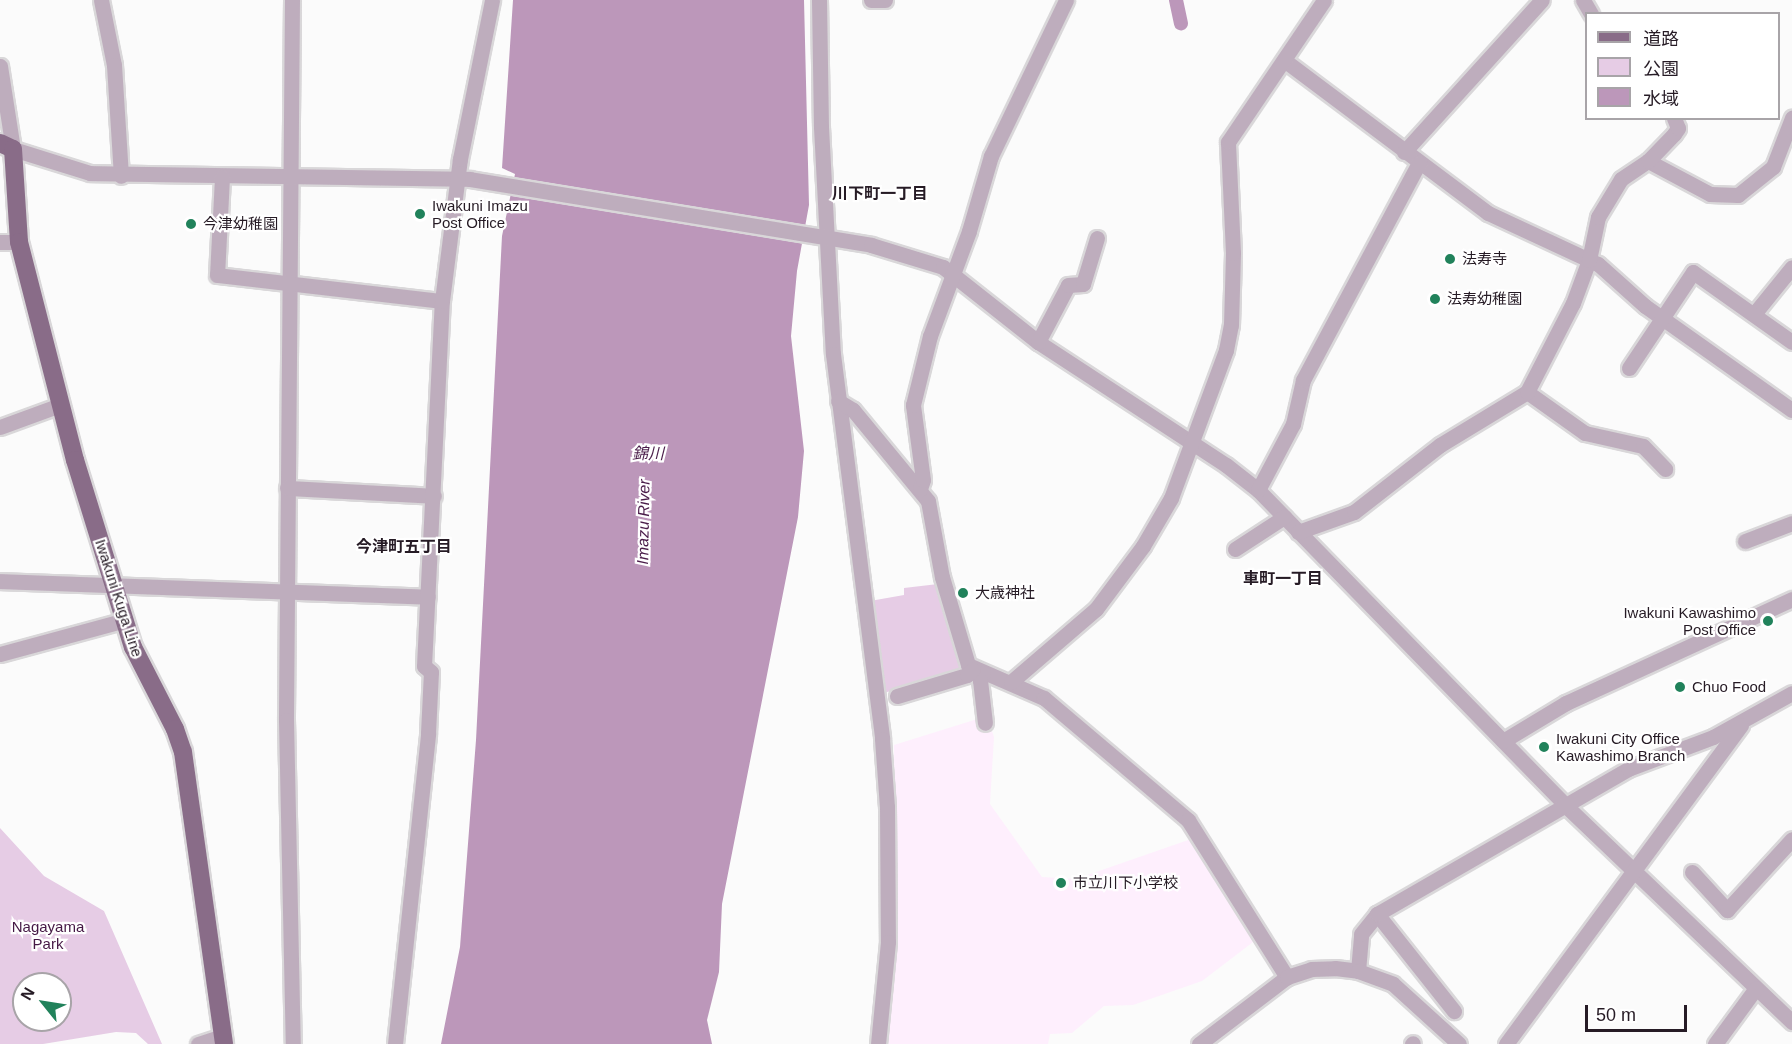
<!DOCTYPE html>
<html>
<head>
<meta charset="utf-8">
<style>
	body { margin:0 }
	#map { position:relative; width:1792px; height:1044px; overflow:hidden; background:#fbfbfb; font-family:Helvetica,"Noto Sans JP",sans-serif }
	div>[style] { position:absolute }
	.built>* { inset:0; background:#feeffd }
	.green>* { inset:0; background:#e6cce5 }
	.water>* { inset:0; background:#bc97ba }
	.canal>* { height:14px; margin:-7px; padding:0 7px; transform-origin:7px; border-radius:7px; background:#bc97ba }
	.roads { filter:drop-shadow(2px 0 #d9d7d9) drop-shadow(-2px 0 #d9d7d9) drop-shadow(0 2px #d9d7d9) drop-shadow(0 -2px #d9d7d9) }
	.minor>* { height:15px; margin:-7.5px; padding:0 7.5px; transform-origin:7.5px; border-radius:7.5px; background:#beadbd }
	.major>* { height:18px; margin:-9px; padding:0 9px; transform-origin:9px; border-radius:9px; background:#896c88 }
	.dots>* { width:16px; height:16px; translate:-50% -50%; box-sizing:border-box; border:3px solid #fff; border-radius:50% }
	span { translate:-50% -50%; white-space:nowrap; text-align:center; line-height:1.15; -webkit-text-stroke:4.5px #fff; paint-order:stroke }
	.poi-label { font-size:15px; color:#261b25 }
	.left { translate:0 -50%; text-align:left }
	.right { translate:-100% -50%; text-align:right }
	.street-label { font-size:15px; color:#261b25 }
	.park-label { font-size:15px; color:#451845 }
	.neighbourhood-label { font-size:16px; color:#261b25; font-weight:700 }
	.water-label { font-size:16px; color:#4a1d4a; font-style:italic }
	.legend { position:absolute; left:1585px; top:12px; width:195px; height:108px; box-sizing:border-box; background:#fff; border:2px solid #a8a4a8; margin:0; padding:8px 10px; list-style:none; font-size:18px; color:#261b25 }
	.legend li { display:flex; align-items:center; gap:12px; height:30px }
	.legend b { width:30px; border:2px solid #a8a4a8 }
	.north { position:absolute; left:12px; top:972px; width:60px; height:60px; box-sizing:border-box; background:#fff; border:2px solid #a8a4a8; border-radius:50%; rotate:300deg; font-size:16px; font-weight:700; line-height:24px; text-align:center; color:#261b25 }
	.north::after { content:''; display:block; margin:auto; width:21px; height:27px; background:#21825b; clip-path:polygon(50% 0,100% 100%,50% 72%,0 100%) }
	.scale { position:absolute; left:1585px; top:1005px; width:102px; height:27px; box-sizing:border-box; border:3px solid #261b25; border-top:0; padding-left:8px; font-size:18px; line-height:21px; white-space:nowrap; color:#261b25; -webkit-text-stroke:4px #fff; paint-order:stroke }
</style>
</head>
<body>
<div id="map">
	<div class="built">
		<div style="clip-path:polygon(987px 716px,994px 737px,990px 804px,1042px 877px,1076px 879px,1194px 838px,1257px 939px,1202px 981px,1133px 1005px,1104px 1006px,1072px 1033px,1050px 1034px,1048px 1044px,887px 1044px,897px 953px,894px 745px)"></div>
	</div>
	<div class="green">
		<div style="clip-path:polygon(938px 584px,962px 669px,884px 693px,870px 601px,904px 595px,904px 588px)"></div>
		<div style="clip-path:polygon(evenodd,0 828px,44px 876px,104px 911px,162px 1044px,148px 1044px,136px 1033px,116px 1032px,43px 1044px,0 1044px,0 828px,24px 984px,60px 984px,60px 1020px,24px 1020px,24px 984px)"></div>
	</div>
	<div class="water">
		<div style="clip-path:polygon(513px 0,804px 0,809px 205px,797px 271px,791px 336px,804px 451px,798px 517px,722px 904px,719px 972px,707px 1020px,712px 1044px,441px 1044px,460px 947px,476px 740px,502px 236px,515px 174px,502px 168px)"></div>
	</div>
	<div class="canal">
		<div style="left:1176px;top:0;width:24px;rotate:78deg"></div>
	</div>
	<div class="roads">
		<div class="minor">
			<div style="left:101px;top:0;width:66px;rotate:78.7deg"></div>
			<div style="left:114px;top:65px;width:111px;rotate:86.4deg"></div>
			<div style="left:292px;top:0;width:720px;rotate:90.48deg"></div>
			<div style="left:286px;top:720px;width:324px;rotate:88.8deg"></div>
			<div style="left:819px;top:0;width:127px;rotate:89.1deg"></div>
			<div style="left:821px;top:127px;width:227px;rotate:87deg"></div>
			<div style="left:833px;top:354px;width:388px;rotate:82.7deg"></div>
			<div style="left:882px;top:739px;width:68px;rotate:85.8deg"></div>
			<div style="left:887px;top:807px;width:135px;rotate:89.6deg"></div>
			<div style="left:888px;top:942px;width:102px;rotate:95.6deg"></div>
			<div style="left:871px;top:0;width:14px"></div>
			<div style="left:1583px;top:0;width:16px;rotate:60deg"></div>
			<div style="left:1284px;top:60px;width:255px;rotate:36.9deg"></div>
			<div style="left:1488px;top:213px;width:121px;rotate:24.9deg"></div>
			<div style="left:1598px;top:264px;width:63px;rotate:41.8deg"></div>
			<div style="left:1645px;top:306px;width:180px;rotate:35.3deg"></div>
			<div style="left:0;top:66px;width:84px;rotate:81.1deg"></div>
			<div style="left:13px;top:149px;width:81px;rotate:17.3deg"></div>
			<div style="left:90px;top:173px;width:380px;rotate:0.9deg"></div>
			<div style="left:470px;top:179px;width:406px;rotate:9.3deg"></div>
			<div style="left:871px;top:245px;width:75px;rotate:17deg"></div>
			<div style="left:943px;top:267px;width:121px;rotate:38.3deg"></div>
			<div style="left:1038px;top:342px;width:225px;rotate:33.2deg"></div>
			<div style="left:1226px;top:465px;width:41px;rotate:38deg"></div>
			<div style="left:1258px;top:490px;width:441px;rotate:45.7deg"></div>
			<div style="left:1566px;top:806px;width:313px;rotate:43.7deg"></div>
			<div style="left:1404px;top:152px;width:205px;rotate:-47.8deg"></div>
			<div style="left:1648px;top:161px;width:70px;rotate:28deg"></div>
			<div style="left:1710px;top:194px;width:28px;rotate:2deg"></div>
			<div style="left:1738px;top:195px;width:45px;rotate:-38.7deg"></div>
			<div style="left:1773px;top:167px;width:53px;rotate:-68.8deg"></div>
			<div style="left:222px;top:177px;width:98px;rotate:92.9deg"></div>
			<div style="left:217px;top:275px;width:226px;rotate:6.6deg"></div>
			<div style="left:0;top:242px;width:19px"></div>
			<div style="left:1754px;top:314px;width:60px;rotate:-51deg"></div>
			<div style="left:1038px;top:342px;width:64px;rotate:-62.2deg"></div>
			<div style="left:1068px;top:285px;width:15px;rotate:-4deg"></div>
			<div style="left:1083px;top:284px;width:48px;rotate:-73.1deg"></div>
			<div style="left:1629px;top:368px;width:115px;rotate:-56.3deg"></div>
			<div style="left:1693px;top:272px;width:121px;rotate:35.3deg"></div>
			<div style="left:1527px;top:392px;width:71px;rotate:35.3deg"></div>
			<div style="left:1585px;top:433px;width:59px;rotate:12.6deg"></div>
			<div style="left:1643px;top:446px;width:32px;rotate:46deg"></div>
			<div style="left:838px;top:401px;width:17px;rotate:31deg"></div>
			<div style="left:853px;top:410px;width:118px;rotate:50.5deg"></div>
			<div style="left:928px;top:501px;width:77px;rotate:79.6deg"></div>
			<div style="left:942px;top:577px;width:92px;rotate:73.5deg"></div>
			<div style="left:968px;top:665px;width:83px;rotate:23.5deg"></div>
			<div style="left:1044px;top:698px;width:189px;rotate:40.3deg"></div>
			<div style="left:1188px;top:820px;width:186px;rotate:57.8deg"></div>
			<div style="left:0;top:427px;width:64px;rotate:-20.1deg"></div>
			<div style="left:287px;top:488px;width:147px;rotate:3.1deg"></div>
			<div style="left:920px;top:489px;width:9px;rotate:-72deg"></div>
			<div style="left:923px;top:480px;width:76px;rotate:-97.6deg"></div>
			<div style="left:913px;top:405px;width:71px;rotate:-76.2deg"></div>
			<div style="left:930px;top:336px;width:112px;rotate:-69.6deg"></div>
			<div style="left:969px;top:231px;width:78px;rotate:-73.7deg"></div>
			<div style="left:991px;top:156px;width:173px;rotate:-64.3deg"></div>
			<div style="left:1258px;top:490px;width:75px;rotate:-62.1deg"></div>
			<div style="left:1293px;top:424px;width:45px;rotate:-77.2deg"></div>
			<div style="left:1303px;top:380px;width:246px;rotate:-61.9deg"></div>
			<div style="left:1298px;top:532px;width:59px;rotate:-19.7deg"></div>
			<div style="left:1354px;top:512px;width:109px;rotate:-37.9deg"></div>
			<div style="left:1440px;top:445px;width:102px;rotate:-31.3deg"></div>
			<div style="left:1527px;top:392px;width:100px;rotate:-62.7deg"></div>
			<div style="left:1573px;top:303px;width:46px;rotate:-69.6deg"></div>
			<div style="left:1589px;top:260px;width:44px;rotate:-78.2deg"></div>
			<div style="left:1598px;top:217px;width:44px;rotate:-58.8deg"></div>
			<div style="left:1621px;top:179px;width:32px;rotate:-34deg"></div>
			<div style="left:1648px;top:161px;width:37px;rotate:-46deg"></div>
			<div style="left:1674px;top:134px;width:7px;rotate:-56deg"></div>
			<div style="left:1678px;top:128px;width:11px;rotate:-112deg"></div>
			<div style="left:1745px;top:541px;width:50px;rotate:-21deg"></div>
			<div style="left:1235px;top:549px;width:59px;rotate:-33.1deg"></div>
			<div style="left:0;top:581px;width:428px;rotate:2.1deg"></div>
			<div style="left:0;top:654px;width:130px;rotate:-15.2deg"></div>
			<div style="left:983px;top:673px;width:8px;rotate:113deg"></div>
			<div style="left:980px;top:680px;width:43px;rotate:83.4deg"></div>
			<div style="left:1011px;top:682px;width:112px;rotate:-40.7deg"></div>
			<div style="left:1096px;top:609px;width:79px;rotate:-53.3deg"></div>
			<div style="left:1143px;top:546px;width:56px;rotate:-59.7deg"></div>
			<div style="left:1171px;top:498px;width:158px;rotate:-69.6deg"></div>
			<div style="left:1226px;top:350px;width:25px;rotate:-79deg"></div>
			<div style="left:1231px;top:325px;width:72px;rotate:-88.4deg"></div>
			<div style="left:1233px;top:253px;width:111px;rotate:-92.6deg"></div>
			<div style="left:1228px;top:142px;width:171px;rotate:-55.9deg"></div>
			<div style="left:897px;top:696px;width:73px;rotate:-16.7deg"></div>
			<div style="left:967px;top:675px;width:8px;rotate:-45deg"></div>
			<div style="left:1503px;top:741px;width:74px;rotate:-31.1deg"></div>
			<div style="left:1566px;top:703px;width:249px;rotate:-24.7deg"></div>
			<div style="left:1692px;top:872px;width:52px;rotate:47.4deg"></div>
			<div style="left:1727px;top:910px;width:96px;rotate:-47.5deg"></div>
			<div style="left:1377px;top:914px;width:124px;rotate:51.6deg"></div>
			<div style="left:1358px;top:971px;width:37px;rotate:-85deg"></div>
			<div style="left:1361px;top:934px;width:26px;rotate:-51deg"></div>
			<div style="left:1377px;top:914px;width:290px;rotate:-30deg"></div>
			<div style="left:1628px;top:769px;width:91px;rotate:-20.6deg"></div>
			<div style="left:1713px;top:737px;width:90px;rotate:-29.1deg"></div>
			<div style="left:198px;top:1044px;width:25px;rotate:-18deg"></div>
			<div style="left:395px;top:1044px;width:313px;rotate:-83.9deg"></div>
			<div style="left:428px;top:733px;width:61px;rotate:-87.2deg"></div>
			<div style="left:431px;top:672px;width:9px;rotate:-139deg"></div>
			<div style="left:424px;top:666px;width:365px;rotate:-87.2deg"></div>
			<div style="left:442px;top:301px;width:143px;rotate:-82.8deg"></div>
			<div style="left:460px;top:159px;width:162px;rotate:-78.6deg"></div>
			<div style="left:1199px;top:1044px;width:111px;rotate:-37.3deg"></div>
			<div style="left:1287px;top:977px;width:25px;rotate:-18deg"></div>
			<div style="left:1311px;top:969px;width:24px;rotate:-2deg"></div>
			<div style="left:1335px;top:968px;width:23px;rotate:7deg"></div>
			<div style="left:1358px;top:971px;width:37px;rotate:20deg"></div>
			<div style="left:1393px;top:984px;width:89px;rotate:42.3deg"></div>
			<div style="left:1412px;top:1044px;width:1px;rotate:-45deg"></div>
			<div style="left:1506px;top:1044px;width:396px;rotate:-53.6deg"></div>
			<div style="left:1715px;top:1044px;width:69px;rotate:-53.8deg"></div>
		</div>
		<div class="major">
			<div style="left:0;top:143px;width:14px;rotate:25deg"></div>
			<div style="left:13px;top:149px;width:93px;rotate:86.3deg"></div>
			<div style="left:19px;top:242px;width:225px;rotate:75.6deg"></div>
			<div style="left:75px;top:460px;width:196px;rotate:72.8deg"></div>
			<div style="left:133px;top:647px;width:92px;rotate:62.9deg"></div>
			<div style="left:175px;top:729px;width:24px;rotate:71deg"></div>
			<div style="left:183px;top:752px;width:295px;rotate:82deg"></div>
		</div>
	</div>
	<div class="dots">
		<div style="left:420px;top:214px;background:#21825b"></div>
		<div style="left:191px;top:224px;background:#21825b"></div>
		<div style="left:1450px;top:259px;background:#21825b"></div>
		<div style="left:1435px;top:299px;background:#21825b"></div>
		<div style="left:963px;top:593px;background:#21825b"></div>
		<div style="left:1768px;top:621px;background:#21825b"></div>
		<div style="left:1680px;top:687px;background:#21825b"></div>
		<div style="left:1544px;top:747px;background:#21825b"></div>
		<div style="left:1061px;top:883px;background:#21825b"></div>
	</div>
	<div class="poi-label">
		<span class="left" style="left:432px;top:214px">Iwakuni Imazu<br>Post Office</span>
		<span class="left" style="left:203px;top:224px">今津幼稚園</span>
		<span class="left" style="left:1462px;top:259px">法寿寺</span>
		<span class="left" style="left:1447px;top:299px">法寿幼稚園</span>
		<span class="left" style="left:975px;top:593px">大歳神社</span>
		<span class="right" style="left:1756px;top:621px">Iwakuni Kawashimo<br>Post Office</span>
		<span class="left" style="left:1692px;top:687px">Chuo Food</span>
		<span class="left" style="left:1556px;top:747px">Iwakuni City Office<br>Kawashimo Branch</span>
		<span class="left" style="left:1073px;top:883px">市立川下小学校</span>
	</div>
	<div class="street-label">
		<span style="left:119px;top:598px;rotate:72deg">Iwakuni Kuga Line</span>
	</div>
	<div class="park-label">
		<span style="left:48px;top:935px">Nagayama<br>Park</span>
	</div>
	<div class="neighbourhood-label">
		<span style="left:880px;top:194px">川下町一丁目</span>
		<span style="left:404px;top:547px">今津町五丁目</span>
		<span style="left:1283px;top:579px">車町一丁目</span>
	</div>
	<div class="water-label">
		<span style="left:648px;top:454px">錦川</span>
		<span style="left:644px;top:522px;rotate:-89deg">Imazu River</span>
	</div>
	<ul class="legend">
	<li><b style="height:8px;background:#896c88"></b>道路</li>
	<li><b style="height:16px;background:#e6cce5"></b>公園</li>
	<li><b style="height:16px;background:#bc97ba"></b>水域</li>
	</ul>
	<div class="north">N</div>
	<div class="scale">50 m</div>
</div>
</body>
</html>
